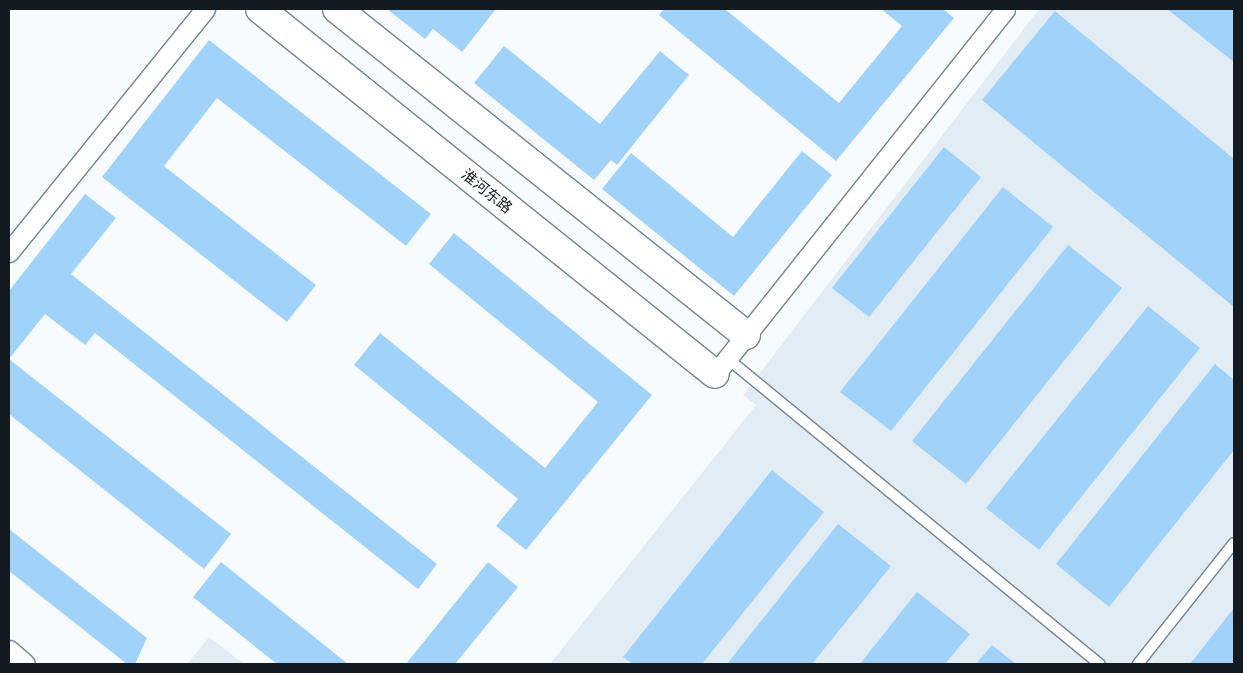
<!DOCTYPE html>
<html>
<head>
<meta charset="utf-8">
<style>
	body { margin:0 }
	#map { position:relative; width:1243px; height:673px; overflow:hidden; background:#f7fbfe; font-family:Arial,"Noto Sans SC",sans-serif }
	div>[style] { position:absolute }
	.built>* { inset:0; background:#e2ecf4 }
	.building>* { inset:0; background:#a1d2f9 }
	.roads { filter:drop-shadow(1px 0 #758592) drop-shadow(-1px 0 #758592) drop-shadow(0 1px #758592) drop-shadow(0 -1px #758592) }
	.service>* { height:10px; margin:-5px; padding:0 5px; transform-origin:5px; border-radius:5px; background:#fff }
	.minor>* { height:19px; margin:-9.5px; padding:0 9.5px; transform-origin:9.5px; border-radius:9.5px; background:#fff }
	.secondary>* { height:28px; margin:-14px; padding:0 14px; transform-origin:14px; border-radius:14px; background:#fff }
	span { translate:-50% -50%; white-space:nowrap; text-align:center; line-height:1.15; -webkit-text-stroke:4px #fff; paint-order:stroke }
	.street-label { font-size:15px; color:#141b20 }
	.frame { position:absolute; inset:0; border:10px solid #141b20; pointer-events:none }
</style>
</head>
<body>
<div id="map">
	<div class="built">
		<div style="clip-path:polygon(1039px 9px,1234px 9px,1234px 664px,550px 664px,756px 405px,743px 395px)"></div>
		<div style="clip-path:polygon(209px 637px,244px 664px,187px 664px)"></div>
	</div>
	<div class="building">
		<div style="clip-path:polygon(387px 9px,496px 9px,462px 52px,433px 29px,425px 39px)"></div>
		<div style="clip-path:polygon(664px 9px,725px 9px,839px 103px,902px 26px,881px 9px,943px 9px,954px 18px,836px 161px,659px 15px)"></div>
		<div style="clip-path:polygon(1167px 9px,1234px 9px,1234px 62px)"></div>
		<div style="clip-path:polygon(1055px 11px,1234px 159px,1234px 307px,982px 100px)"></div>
		<div style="clip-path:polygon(209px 40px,431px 214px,406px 246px,217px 98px,164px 166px,316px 285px,287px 322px,102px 177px)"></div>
		<div style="clip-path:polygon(504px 46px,600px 124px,660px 51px,689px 75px,617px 165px,611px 160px,594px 180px,474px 83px)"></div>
		<div style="clip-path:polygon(944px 147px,981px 177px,869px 317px,832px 288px)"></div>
		<div style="clip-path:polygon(802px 151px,832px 175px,734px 296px,602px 189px,631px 153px,733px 237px)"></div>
		<div style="clip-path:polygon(1003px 187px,1053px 227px,891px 431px,840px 392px)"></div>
		<div style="clip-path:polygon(85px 194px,116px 218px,71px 274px,437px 564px,418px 589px,95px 333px,85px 345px,45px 314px,9px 359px,231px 534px,204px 569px,9px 414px,9px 291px)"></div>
		<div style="clip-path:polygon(454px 233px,652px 395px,526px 550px,496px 526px,518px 499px,354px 365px,380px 333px,545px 468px,598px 402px,429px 264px)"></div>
		<div style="clip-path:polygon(1068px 245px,1122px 288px,966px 484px,912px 441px)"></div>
		<div style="clip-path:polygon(1148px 306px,1200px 348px,1039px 550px,986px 508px)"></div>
		<div style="clip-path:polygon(1215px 364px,1234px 380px,1234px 450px,1109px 607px,1056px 564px)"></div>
		<div style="clip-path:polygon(772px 470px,824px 512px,702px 664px,633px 664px,623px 657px)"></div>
		<div style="clip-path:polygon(838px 524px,891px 566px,812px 664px,727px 664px)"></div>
		<div style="clip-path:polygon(9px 529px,147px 638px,135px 664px,127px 664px,9px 571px)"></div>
		<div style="clip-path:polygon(221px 562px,348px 664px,277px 664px,193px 597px)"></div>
		<div style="clip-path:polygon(488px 562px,518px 587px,455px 664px,406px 664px)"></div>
		<div style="clip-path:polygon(917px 592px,970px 634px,945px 664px,860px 664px)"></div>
		<div style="clip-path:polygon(1234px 608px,1234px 664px,1190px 664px)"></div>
		<div style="clip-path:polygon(992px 645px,1016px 664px,976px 664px)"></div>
	</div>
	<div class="roads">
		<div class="service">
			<div style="left:727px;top:358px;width:482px;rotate:39.4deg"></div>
			<div style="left:1138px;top:664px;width:154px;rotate:-51.6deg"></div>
		</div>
		<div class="minor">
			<div style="left:9px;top:252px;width:312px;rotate:-51.1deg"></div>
			<div style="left:715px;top:374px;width:466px;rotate:-51.5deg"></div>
			<div style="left:9px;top:650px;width:21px;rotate:41deg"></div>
		</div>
		<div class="secondary">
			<div style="left:260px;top:9px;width:583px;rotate:38.74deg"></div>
			<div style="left:337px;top:9px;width:523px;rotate:38.56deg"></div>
		</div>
	</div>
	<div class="street-label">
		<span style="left:487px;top:191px;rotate:39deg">淮河东路</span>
	</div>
	<div class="frame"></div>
</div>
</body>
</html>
